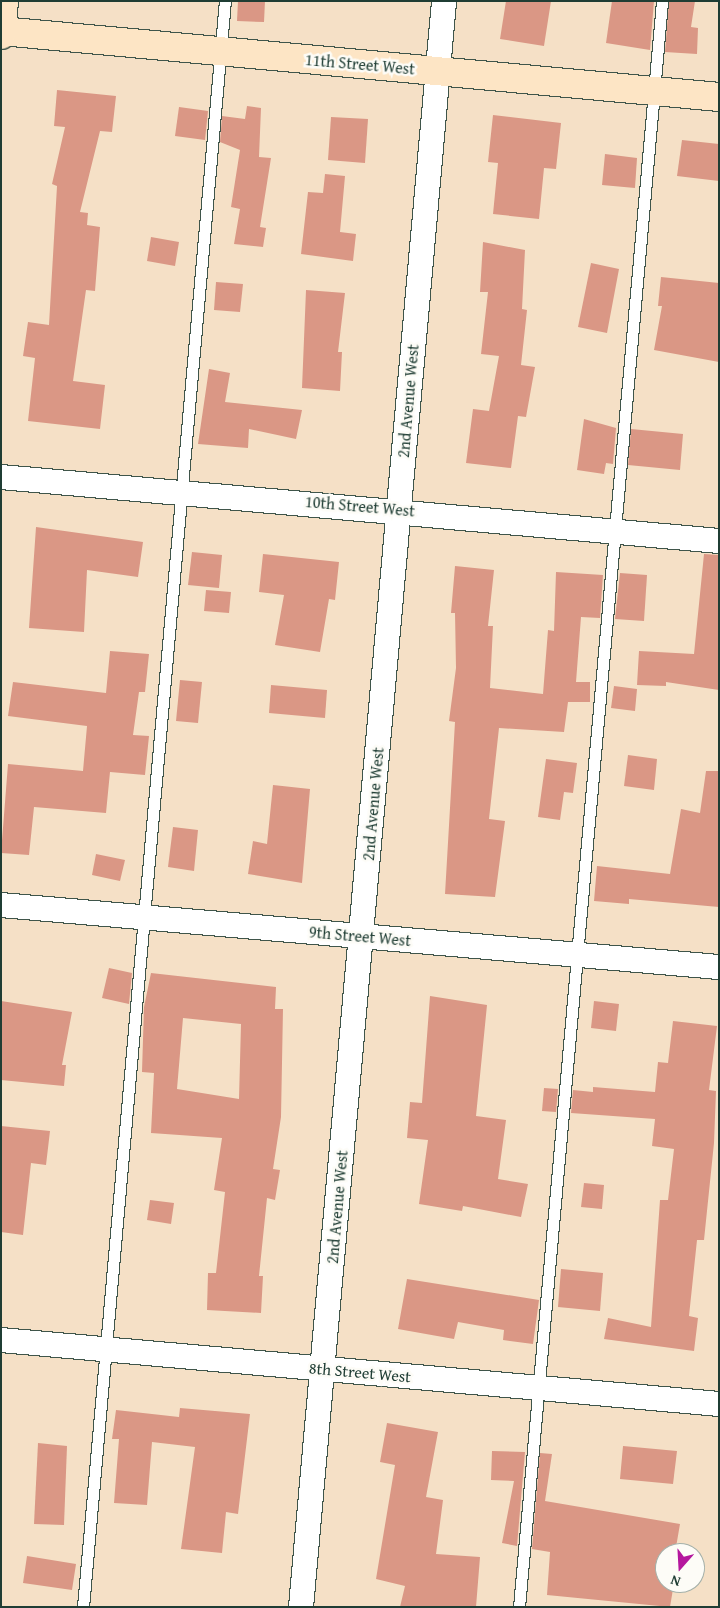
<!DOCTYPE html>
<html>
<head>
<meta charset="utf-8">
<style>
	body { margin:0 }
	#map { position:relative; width:720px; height:1608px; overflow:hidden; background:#f5e0c6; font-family:"Gentium Book Plus",serif }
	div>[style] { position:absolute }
	.building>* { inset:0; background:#da9785 }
	.roads { filter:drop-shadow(1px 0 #3f554a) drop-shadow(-1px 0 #3f554a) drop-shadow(0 1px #3f554a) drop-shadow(0 -1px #3f554a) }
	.lane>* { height:11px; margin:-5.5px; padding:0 5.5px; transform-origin:5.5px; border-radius:5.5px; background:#fff }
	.street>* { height:24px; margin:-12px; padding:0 12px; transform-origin:12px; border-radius:12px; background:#fff }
	.secondary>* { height:28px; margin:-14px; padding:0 14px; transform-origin:14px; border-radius:14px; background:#fde5c5 }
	span { translate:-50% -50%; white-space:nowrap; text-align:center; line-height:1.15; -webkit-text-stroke:5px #fdfcf7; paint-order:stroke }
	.street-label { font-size:16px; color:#1f3d34 }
	.frame { position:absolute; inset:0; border:2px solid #1f3d34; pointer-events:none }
	.north { position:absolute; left:655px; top:1543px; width:50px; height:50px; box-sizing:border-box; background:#fdfcf7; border:1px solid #a4b0a9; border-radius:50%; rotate:199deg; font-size:14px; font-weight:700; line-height:20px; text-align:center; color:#1f3d34 }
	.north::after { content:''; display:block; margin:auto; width:18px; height:22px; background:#b5179e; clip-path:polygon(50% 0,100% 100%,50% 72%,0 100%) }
</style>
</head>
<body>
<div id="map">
	<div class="building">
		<div style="clip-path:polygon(238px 1px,265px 1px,264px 22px,237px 21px)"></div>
		<div style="clip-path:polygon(506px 1px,551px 1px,544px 46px,500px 39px)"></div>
		<div style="clip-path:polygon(612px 1px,654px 1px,650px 50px,606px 43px)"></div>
		<div style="clip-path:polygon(669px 1px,695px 1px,691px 27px,698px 28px,697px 54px,665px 52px)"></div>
		<div style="clip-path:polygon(57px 90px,116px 96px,112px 132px,100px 131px,80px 212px,88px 213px,87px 225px,100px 227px,95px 291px,86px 290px,73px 381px,105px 385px,100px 429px,28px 421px,35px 358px,23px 356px,28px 322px,49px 325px,57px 186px,52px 184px,65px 127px,54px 126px)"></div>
		<div style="clip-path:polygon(247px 106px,261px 108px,259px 157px,271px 158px,260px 227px,266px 228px,263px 247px,234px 244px,240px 209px,231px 207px,240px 150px,220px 142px,222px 116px,245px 119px)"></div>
		<div style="clip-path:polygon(179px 107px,208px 111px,205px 140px,175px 136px)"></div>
		<div style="clip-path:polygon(493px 115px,561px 123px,556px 169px,544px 168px,539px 219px,493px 214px,498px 163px,488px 162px)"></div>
		<div style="clip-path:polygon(331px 117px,368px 119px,365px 163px,328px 160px)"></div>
		<div style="clip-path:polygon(682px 140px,719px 144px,719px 181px,677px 176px)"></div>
		<div style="clip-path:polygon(605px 154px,637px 158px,635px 188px,602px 185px)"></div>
		<div style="clip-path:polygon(325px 174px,345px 176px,340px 232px,356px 234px,353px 261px,301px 254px,308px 192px,323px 193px)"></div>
		<div style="clip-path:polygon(151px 237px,179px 242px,175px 266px,147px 261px)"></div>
		<div style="clip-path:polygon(483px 242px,525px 250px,522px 309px,527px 310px,521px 365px,535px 367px,526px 417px,518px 416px,511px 468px,466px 463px,473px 409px,489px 411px,499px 356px,481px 354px,488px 292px,480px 292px)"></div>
		<div style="clip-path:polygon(591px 263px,619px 269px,607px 333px,578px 327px)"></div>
		<div style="clip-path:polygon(661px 277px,719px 283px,719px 362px,654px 350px,662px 306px,658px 306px)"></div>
		<div style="clip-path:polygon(216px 282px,243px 284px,240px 312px,214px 310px)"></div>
		<div style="clip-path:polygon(306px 290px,345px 293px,338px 352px,342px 352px,340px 391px,302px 388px)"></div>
		<div style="clip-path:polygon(209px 369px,230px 373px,225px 402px,302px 410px,296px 439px,249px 429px,248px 448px,198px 444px)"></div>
		<div style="clip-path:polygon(584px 419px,616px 428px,613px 464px,606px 463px,604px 474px,577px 470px)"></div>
		<div style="clip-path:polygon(631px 429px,683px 434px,680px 470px,628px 465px)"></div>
		<div style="clip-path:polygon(36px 527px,143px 542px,138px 577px,87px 570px,84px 632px,29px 628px)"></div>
		<div style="clip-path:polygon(192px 552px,222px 555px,219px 588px,188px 585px)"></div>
		<div style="clip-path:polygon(263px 554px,339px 562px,335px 600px,329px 599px,320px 652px,275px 645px,284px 595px,259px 592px)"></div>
		<div style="clip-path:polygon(704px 554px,719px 555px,719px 690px,666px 682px,666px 686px,637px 685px,639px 651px,694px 654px)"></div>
		<div style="clip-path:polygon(455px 566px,494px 570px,488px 626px,493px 626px,490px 688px,543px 694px,548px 630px,554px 631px,556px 572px,603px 575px,600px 618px,581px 617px,576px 682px,590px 682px,590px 702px,568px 702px,564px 732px,499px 728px,489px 819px,505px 821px,495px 897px,445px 894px,455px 722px,449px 721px,456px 668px,455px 613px,451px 613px)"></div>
		<div style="clip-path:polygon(620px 573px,647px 575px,644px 621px,615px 619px)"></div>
		<div style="clip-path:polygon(206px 590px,231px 592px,229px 613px,204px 611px)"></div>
		<div style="clip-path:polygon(110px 651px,149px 654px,145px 692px,139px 692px,133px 735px,149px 736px,145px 775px,110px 772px,106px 813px,34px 807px,29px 855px,1px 853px,8px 764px,83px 771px,87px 726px,8px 716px,13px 682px,106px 693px)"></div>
		<div style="clip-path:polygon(180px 680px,202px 682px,198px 723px,176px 721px)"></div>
		<div style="clip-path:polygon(271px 685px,327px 690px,325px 718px,269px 713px)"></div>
		<div style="clip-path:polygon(614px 686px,637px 689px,635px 711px,611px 708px)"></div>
		<div style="clip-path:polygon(628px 755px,657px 759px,654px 790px,624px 786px)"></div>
		<div style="clip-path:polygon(546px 759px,577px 763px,573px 793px,564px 792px,560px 820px,538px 817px)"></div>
		<div style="clip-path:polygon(706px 771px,719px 771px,719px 907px,629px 899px,629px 904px,594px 901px,597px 866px,670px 874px,681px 809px,700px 813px)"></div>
		<div style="clip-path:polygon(273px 785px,310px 789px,302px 883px,248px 874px,253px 841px,267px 844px)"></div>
		<div style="clip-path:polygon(173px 827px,198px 830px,194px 871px,168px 867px)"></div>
		<div style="clip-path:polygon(96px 854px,125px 860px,120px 881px,92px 875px)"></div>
		<div style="clip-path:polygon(109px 968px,132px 973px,129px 1004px,102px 998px)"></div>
		<div style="clip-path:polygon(evenodd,151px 973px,276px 987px,275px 1009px,283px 1009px,281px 1117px,273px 1169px,280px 1170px,275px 1200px,267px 1198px,259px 1276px,263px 1276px,261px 1313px,207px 1310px,208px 1273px,216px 1273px,225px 1192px,214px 1190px,222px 1138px,151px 1133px,154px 1073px,142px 1072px,144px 1007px,151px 973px,183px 1018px,241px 1024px,239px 1099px,177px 1089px,183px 1018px)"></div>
		<div style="clip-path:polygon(430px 996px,487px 1005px,476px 1116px,506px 1120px,498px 1179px,528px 1184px,521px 1217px,463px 1206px,462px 1211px,419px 1204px,428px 1140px,407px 1138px,410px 1102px,422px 1103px)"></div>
		<div style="clip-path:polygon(1px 1001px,72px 1012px,62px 1065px,66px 1065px,64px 1086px,1px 1080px)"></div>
		<div style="clip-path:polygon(594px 1001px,619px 1004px,616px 1031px,591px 1028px)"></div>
		<div style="clip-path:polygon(673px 1021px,717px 1026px,709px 1090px,716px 1091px,714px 1143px,704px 1240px,697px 1240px,689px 1316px,698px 1318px,694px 1351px,604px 1339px,608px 1318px,651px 1327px,660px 1200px,668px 1200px,674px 1149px,652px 1146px,655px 1119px,571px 1113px,573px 1090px,593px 1092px,593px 1087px,655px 1092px,658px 1062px,668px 1063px)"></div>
		<div style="clip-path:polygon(544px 1088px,558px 1089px,556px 1112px,542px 1111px)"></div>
		<div style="clip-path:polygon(1px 1126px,50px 1131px,46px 1165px,31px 1163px,23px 1235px,1px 1232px)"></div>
		<div style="clip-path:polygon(584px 1183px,604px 1185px,602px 1209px,581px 1207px)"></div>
		<div style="clip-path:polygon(150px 1200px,174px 1203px,171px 1224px,147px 1220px)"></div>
		<div style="clip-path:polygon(561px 1269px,603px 1273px,600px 1311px,558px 1307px)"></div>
		<div style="clip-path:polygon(407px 1279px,539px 1300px,533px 1344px,503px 1340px,504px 1330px,458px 1322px,454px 1339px,398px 1329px)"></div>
		<div style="clip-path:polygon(180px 1408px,250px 1414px,238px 1514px,226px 1512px,222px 1553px,181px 1549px,195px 1447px,152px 1442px,147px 1505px,114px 1503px,119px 1439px,112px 1439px,116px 1410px,179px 1417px)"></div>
		<div style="clip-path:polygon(387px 1423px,438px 1432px,426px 1497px,443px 1500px,436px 1554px,480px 1557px,476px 1607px,400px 1607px,405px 1586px,376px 1579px,395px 1465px,380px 1462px)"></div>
		<div style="clip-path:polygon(38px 1443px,67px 1446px,64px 1525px,34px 1524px)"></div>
		<div style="clip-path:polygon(623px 1446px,677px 1451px,673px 1484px,620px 1479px)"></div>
		<div style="clip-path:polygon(492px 1451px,525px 1452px,517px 1546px,502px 1543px,514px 1481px,491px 1480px)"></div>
		<div style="clip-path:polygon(540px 1453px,552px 1454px,545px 1501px,680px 1524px,675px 1553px,665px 1553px,665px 1583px,674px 1583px,670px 1607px,547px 1595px,550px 1552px,532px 1549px)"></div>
		<div style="clip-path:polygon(27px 1556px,76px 1564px,72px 1590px,23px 1583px)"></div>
	</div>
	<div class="roads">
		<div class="lane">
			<div style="left:83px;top:1607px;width:1612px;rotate:-84.95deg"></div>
			<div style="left:519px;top:1607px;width:1612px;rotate:-84.91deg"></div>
		</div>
		<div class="street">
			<div style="left:1px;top:477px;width:721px;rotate:5.09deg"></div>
			<div style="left:1px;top:905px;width:721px;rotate:4.94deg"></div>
			<div style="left:1px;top:1340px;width:721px;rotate:5.09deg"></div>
			<div style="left:301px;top:1607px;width:1612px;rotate:-84.91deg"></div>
		</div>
		<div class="secondary">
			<div style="left:1px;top:31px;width:721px;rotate:5.25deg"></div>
			<div style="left:1px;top:35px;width:34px;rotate:-85deg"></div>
		</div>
	</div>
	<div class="street-label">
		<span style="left:360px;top:64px;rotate:5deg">11th Street West</span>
		<span style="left:408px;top:401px;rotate:-85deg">2nd Avenue West</span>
		<span style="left:360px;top:506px;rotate:5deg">10th Street West</span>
		<span style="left:373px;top:804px;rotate:-85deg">2nd Avenue West</span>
		<span style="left:360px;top:936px;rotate:5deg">9th Street West</span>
		<span style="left:337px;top:1207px;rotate:-85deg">2nd Avenue West</span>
		<span style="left:360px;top:1372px;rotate:5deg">8th Street West</span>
	</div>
	<div class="frame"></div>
	<div class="north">N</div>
</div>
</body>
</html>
